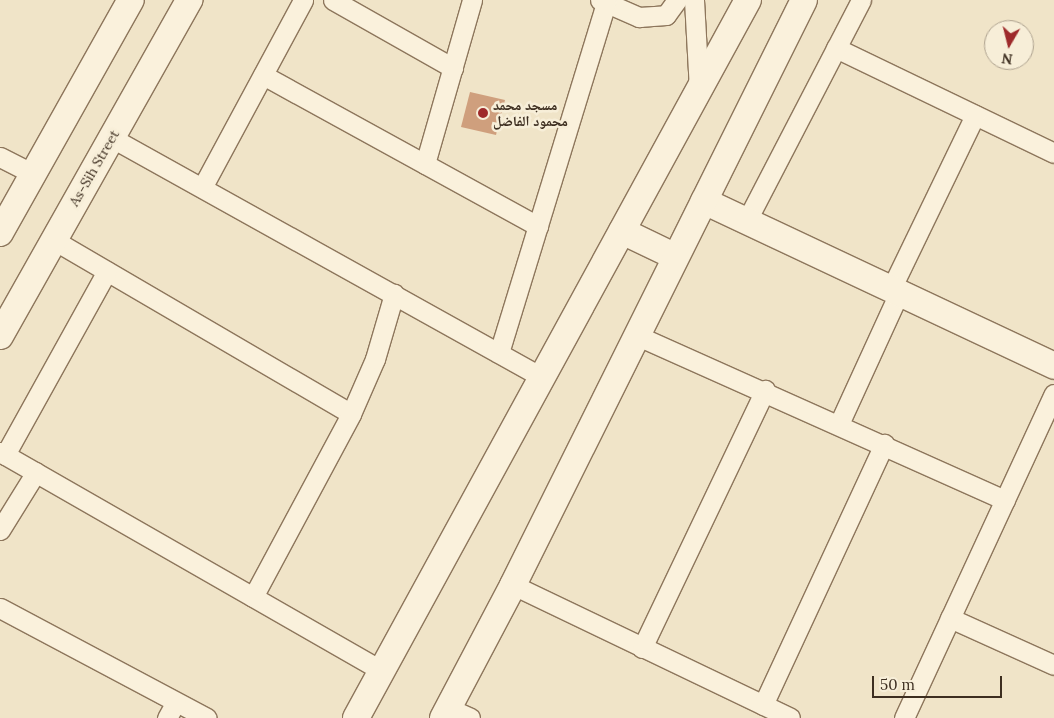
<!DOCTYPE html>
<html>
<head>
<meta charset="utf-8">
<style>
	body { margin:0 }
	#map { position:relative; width:1054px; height:718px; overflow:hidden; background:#f0e4c8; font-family:Lora,"Noto Naskh Arabic",serif }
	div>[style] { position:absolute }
	.building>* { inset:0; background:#cf9f7d }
	.roads { filter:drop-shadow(1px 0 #8d765c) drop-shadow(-1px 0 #8d765c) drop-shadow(0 1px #8d765c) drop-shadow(0 -1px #8d765c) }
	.street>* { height:19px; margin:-9.5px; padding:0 9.5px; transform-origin:9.5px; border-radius:9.5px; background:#faf1dc }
	.secondary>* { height:26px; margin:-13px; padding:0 13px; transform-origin:13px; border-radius:13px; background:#faf1dc }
	.dots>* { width:14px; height:14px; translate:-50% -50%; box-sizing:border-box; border:2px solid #f7eed8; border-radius:50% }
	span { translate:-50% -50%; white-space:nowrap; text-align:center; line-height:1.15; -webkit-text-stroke:5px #f7eed8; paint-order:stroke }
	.poi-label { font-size:14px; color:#3d2e20; font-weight:700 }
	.left { translate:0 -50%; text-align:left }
	.street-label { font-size:14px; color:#3d2e20 }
	.north { position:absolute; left:984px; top:20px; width:50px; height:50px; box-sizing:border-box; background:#f7eed8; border:1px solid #ada18e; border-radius:50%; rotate:188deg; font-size:14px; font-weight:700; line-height:20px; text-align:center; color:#3d2e20 }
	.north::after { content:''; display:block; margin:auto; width:18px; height:22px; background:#9e2a2b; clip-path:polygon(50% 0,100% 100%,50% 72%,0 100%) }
	.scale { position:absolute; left:872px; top:676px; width:130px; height:22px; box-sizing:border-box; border:2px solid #3d2e20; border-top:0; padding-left:6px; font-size:15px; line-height:18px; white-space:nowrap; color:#3d2e20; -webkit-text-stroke:4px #f7eed8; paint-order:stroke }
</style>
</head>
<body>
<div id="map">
	<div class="building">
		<div style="clip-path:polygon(470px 92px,505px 100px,496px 135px,461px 127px)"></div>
	</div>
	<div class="roads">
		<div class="street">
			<div style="left:333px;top:0;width:138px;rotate:29.5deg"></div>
			<div style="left:600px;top:0;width:43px;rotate:23.6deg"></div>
			<div style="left:639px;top:17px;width:27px;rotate:-4deg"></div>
			<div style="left:666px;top:15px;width:19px;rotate:-54deg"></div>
			<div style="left:694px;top:0;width:89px;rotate:86.8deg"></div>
			<div style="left:836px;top:48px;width:242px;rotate:25.7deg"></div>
			<div style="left:263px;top:75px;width:314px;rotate:28.8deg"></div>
			<div style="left:112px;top:138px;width:492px;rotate:29.1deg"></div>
			<div style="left:0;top:157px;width:37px;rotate:27deg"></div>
			<div style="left:425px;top:164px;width:171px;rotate:-74deg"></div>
			<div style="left:203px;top:186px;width:211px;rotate:-61.7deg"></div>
			<div style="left:746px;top:222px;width:250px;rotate:-62.6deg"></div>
			<div style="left:52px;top:239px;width:346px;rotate:30.3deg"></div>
			<div style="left:891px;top:289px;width:193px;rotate:-64.2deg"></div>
			<div style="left:638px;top:336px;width:402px;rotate:24.1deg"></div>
			<div style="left:499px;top:353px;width:366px;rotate:-73deg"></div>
			<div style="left:839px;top:424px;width:144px;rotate:-65.4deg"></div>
			<div style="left:0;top:452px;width:440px;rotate:29.8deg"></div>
			<div style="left:5px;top:455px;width:210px;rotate:-61deg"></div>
			<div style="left:0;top:530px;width:68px;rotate:-58.2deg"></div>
			<div style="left:513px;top:585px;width:307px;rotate:25.6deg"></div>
			<div style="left:253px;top:597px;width:208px;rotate:-61.8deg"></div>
			<div style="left:351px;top:414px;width:60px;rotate:-66.4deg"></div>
			<div style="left:375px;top:359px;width:68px;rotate:-73.7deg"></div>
			<div style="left:0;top:608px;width:234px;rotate:28deg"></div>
			<div style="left:950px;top:618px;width:114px;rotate:24.3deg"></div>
			<div style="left:642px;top:648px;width:286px;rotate:-64.5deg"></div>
			<div style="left:763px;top:705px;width:288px;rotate:-65.1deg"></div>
			<div style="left:448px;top:708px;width:24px;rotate:24deg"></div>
			<div style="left:167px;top:718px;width:18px;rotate:-61deg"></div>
			<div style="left:904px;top:718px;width:357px;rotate:-65.2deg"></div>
		</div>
		<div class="secondary">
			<div style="left:704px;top:201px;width:387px;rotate:25.2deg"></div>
			<div style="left:622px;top:231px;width:58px;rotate:25.7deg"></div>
			<div style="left:0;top:233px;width:267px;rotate:-60.7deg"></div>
			<div style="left:0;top:336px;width:386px;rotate:-60.6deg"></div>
			<div style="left:356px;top:718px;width:818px;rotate:-61.37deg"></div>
			<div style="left:443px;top:718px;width:150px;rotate:-62.2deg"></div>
			<div style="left:513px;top:585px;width:653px;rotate:-63.55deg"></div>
		</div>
	</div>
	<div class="dots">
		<div style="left:483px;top:113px;background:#9e2a2b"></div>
	</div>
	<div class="poi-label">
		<span class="left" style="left:493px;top:113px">مسجد محمد<br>محمود الفاضل</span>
	</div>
	<div class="street-label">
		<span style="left:94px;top:168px;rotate:-60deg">As-Sih Street</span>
	</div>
	<div class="north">N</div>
	<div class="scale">50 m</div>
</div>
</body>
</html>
